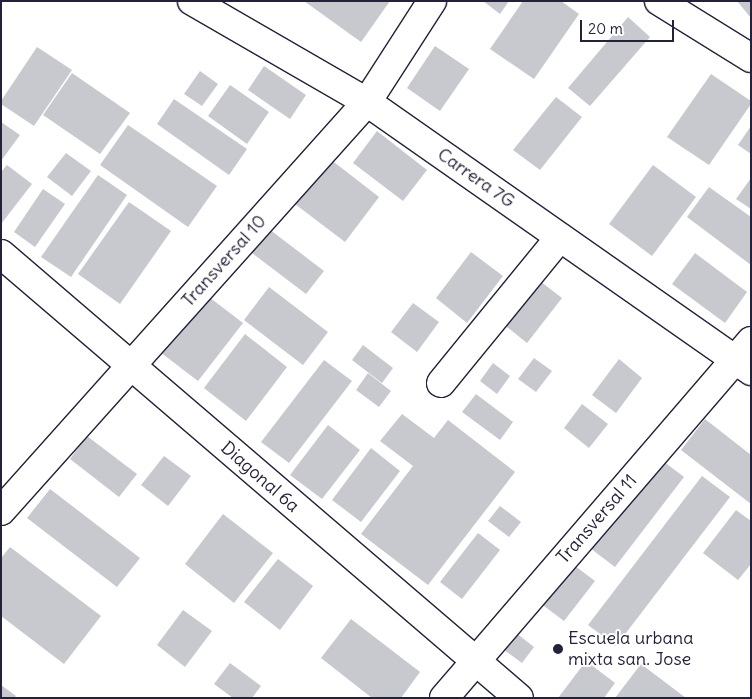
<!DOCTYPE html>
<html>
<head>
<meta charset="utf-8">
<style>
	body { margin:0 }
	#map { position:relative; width:752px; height:699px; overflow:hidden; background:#fff; font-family:Delius,sans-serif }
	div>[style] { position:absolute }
	.building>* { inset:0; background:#c8c8cf }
	.roads { filter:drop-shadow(1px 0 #22223b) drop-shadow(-1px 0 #22223b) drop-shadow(0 1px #22223b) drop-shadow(0 -1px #22223b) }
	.minor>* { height:28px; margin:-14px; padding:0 14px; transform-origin:14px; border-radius:14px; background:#fff }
	.dots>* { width:14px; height:14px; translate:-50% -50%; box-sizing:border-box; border:2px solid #fff; border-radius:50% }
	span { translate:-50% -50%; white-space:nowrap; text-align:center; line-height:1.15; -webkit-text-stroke:4px #fff; paint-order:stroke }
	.street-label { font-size:18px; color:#22223b }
	.poi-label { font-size:18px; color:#22223b }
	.left { translate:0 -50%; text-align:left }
	.frame { position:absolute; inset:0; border:2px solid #22223b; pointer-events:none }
	.scale { position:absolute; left:580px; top:20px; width:94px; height:22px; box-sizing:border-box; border:2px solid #22223b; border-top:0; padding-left:6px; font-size:15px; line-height:18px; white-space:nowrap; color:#22223b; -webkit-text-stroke:4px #fff; paint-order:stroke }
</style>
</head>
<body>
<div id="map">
	<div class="building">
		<div style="clip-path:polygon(304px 1px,390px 1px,361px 42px)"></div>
		<div style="clip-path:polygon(483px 1px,509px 1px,500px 14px)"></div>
		<div style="clip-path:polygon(523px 1px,561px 1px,579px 14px,534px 79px,490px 49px)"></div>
		<div style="clip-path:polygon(737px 1px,751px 1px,751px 18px)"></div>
		<div style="clip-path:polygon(628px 17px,650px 37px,590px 106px,568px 88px)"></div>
		<div style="clip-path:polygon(435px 46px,469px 69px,440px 111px,407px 88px)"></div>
		<div style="clip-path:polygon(37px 47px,72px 70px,34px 126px,1px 104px,1px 101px)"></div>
		<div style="clip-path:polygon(264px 66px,306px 95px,290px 119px,248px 90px)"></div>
		<div style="clip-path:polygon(200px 71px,218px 84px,202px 106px,184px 94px)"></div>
		<div style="clip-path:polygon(72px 73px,130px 113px,100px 154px,43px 115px)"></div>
		<div style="clip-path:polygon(711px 74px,751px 101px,751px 104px,709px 165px,667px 137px)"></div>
		<div style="clip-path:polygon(230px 85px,269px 112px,247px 144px,208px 116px)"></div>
		<div style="clip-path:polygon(556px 97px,582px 117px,540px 170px,513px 150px)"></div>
		<div style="clip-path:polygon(174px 99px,247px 149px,229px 175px,157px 124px)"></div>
		<div style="clip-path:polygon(1px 122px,20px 135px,1px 161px)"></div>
		<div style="clip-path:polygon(128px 125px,217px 186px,188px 227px,100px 165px)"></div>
		<div style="clip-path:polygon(751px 126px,751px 154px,738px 145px)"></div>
		<div style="clip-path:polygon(377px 131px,427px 170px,403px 201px,353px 163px)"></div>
		<div style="clip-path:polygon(66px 153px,91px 171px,72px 196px,47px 177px)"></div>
		<div style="clip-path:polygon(330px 159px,379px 197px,345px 242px,295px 204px)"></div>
		<div style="clip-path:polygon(7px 165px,32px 184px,1px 224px,1px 172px)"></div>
		<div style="clip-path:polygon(653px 165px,696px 197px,652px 256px,609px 224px)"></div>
		<div style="clip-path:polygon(98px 175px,127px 195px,71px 277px,41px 257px)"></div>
		<div style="clip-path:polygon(751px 178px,751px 209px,736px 199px)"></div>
		<div style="clip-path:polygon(709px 187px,751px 217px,751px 265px,687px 217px)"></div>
		<div style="clip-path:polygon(43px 189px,65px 204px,35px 247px,14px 232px)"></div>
		<div style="clip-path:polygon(129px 202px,171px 231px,120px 304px,78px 274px)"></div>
		<div style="clip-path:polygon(269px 229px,324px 271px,306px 294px,252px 253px)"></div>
		<div style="clip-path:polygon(471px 252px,503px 276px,467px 323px,436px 298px)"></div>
		<div style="clip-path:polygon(695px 253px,747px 292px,725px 323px,672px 284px)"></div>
		<div style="clip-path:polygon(536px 278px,562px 298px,527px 343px,502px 323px)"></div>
		<div style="clip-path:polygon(269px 287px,328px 332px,303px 365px,244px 320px)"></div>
		<div style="clip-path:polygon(205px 294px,243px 323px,198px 381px,160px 352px)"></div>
		<div style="clip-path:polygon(413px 303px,439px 322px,417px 352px,391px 332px)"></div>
		<div style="clip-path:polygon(245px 334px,287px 367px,246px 421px,204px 388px)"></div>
		<div style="clip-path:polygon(363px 345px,393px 368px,382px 383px,352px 360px)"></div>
		<div style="clip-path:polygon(534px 358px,552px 371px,536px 392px,518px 379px)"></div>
		<div style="clip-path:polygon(619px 359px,642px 378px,616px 413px,592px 395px)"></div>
		<div style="clip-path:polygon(324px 360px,352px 381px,289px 463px,261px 442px)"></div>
		<div style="clip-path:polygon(493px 363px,510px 376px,497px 394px,480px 381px)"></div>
		<div style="clip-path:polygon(368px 373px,391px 391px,379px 407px,356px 390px)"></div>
		<div style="clip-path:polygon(476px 394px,513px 422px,500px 440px,462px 412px)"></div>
		<div style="clip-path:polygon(582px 404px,608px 424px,589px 448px,564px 428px)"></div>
		<div style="clip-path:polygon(402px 414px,434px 438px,448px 420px,515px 472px,428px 585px,361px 534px,413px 466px,380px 441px)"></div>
		<div style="clip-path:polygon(705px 419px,751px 455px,751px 504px,681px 450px)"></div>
		<div style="clip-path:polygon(328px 425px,360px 450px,322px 499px,290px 475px)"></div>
		<div style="clip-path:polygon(87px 436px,137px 474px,119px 497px,70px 459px)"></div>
		<div style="clip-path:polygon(371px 448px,400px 471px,361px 522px,332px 500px)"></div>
		<div style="clip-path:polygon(164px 456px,191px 476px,168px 506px,141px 485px)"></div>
		<div style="clip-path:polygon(659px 458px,684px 477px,615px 567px,590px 548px)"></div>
		<div style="clip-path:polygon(702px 476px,730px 497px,616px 646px,588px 625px)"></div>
		<div style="clip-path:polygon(50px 489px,140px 558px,117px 587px,27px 518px)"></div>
		<div style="clip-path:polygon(500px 506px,521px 522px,509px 537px,488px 521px)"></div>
		<div style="clip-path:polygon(736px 510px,751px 521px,751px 564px,738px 580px,703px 553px)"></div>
		<div style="clip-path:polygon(223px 514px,273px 553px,234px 603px,185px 564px)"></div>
		<div style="clip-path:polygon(478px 533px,500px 550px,462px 599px,440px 582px)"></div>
		<div style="clip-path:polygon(10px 547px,101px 616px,64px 664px,1px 616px,1px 558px)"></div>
		<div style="clip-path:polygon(278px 559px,313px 586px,280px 630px,244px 602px)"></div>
		<div style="clip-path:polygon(567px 560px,595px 581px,564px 621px,536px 600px)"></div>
		<div style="clip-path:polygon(183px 610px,212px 631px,185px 667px,157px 645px)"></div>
		<div style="clip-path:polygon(351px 619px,420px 672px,401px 698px,372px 698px,321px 658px)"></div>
		<div style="clip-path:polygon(511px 629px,534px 647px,522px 663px,499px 646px)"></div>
		<div style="clip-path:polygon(586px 661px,615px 683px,604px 698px,558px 698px)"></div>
		<div style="clip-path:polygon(230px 663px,261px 686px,252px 698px,233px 698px,214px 684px)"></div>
		<div style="clip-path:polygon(641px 664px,686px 698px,615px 698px)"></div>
		<div style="clip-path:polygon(1px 685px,16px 696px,14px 698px,1px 698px)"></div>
	</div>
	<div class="roads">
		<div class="minor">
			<div style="left:192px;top:1px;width:202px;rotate:30deg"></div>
			<div style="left:367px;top:102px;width:469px;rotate:35deg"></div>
			<div style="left:659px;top:1px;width:108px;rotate:31.8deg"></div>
			<div style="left:1px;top:254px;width:682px;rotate:40.6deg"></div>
			<div style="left:441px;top:383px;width:188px;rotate:-50.8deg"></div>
			<div style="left:1px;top:511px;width:549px;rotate:-48.18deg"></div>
			<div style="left:367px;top:102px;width:120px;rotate:-57.2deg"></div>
			<div style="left:444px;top:698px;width:471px;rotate:-49.3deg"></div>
		</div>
	</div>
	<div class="dots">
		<div style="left:558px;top:649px;background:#22223b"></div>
	</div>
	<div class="street-label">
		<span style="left:476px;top:178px;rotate:35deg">Carrera 7G</span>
		<span style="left:224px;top:261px;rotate:-48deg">Transversal 10</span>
		<span style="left:260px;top:477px;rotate:41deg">Diagonal 6a</span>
		<span style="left:597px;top:519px;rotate:-49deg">Transversal 11</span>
	</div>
	<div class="poi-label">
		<span class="left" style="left:568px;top:649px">Escuela urbana<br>mixta san. Jose</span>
	</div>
	<div class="frame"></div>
	<div class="scale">20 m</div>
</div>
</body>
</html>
